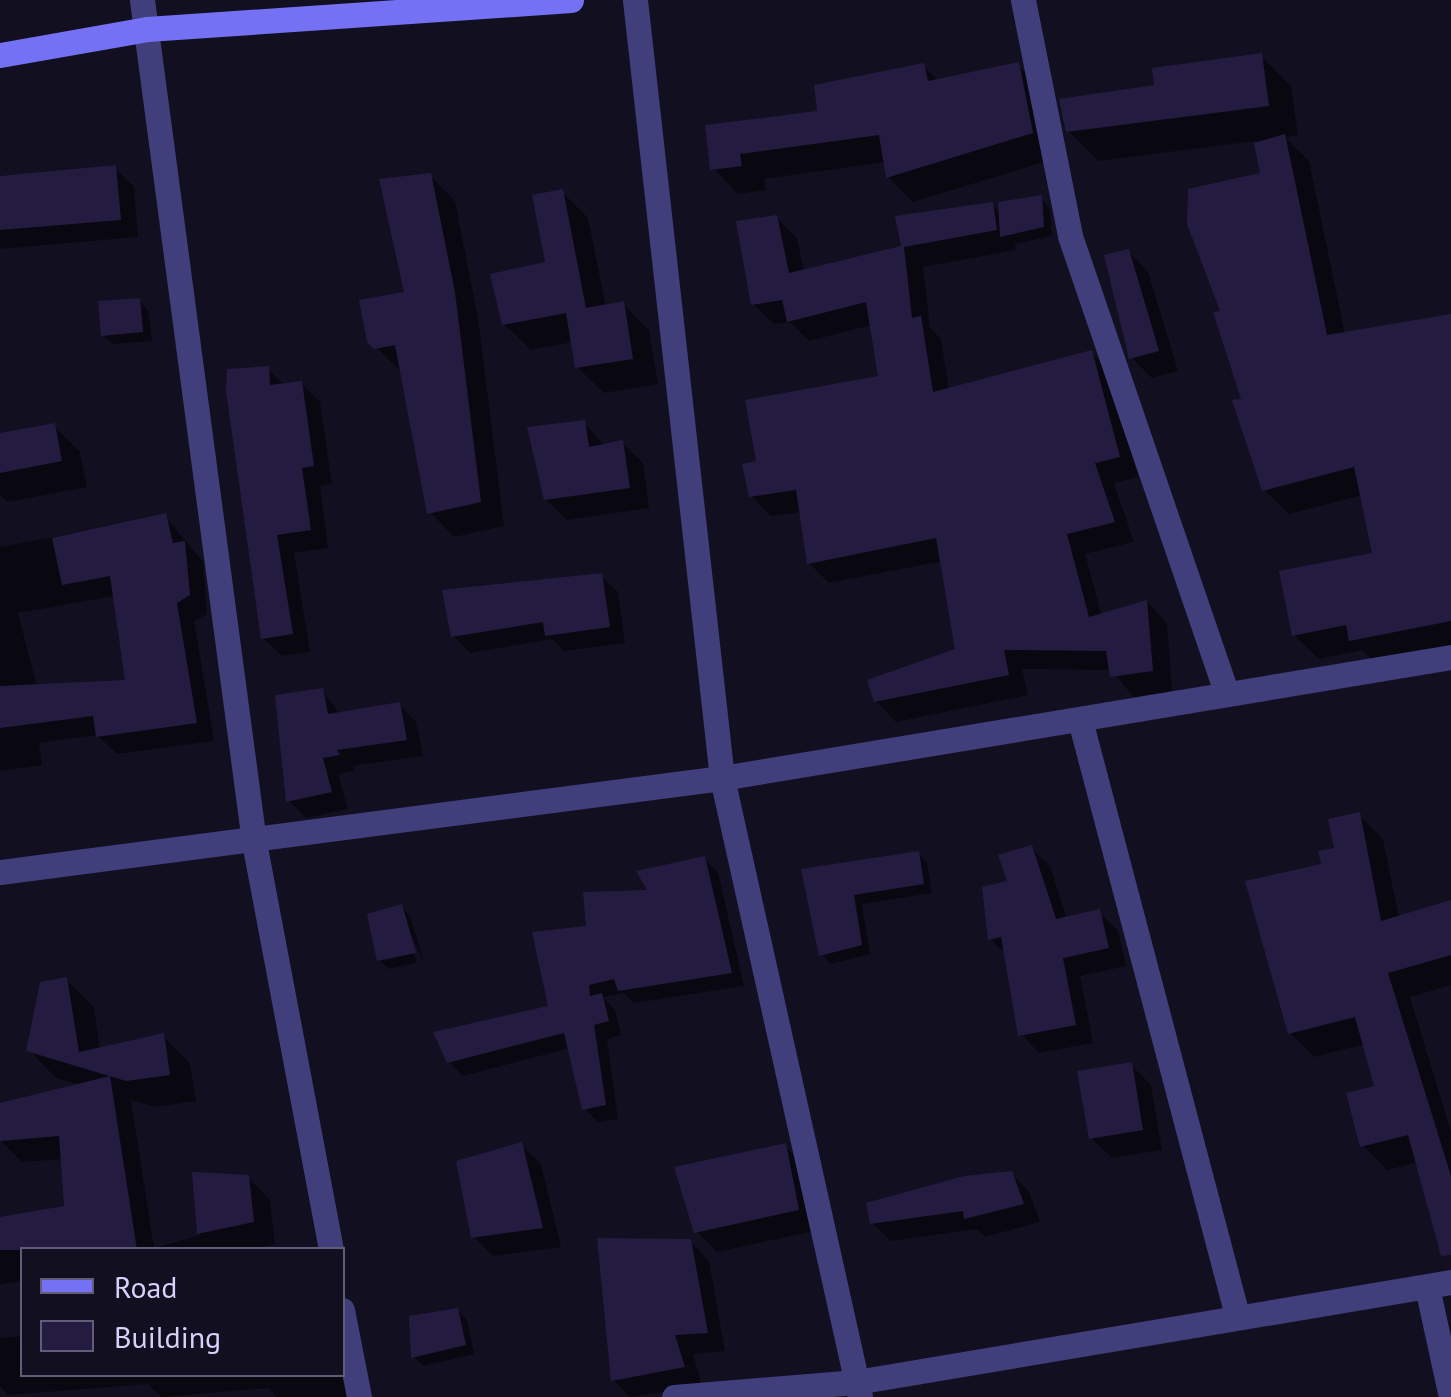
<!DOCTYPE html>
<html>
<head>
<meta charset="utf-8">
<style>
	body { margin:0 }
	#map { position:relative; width:1451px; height:1397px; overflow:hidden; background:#120f20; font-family:"PT Sans",sans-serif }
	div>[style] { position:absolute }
	.shadow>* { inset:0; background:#0007 }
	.building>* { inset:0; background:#241c40 }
	.street>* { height:25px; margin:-12.5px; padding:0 12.5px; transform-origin:12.5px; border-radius:12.5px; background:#403e7b }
	.secondary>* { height:25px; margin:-12.5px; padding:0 12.5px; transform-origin:12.5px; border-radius:12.5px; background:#7571f4 }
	span { translate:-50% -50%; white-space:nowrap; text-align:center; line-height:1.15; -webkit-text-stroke:9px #120f20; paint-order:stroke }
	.legend { position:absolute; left:20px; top:1247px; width:325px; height:130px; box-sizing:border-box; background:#120f20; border:2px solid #615d78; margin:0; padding:12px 18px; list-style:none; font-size:30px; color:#d7d2fb }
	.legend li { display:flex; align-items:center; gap:20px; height:50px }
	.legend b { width:50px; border:2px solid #615d78 }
</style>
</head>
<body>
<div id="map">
	<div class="shadow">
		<div style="clip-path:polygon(1261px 56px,1291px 86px,1298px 135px,1285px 137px,1309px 161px,1345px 334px,1451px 316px,1451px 649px,1376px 664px,1362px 650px,1319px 659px,1294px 635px,1375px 555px,1363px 495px,1289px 514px,1264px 490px,1224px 312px,1263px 175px,1256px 141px,1098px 161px,1068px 131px,1156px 87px)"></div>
		<div style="clip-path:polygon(1018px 65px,1043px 90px,1057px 158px,913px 202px,888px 177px,886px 162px,764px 179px,766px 190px,738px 194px,713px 168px,708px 127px,820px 113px,923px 66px,939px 81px)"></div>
		<div style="clip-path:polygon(115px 168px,134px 187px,138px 237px,0 249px,0 176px)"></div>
		<div style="clip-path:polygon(430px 176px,455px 201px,478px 318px,504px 526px,454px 537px,430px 512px,401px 372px,369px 340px,407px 294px)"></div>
		<div style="clip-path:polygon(562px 192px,588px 218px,606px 307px,623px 304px,649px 330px,658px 384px,604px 393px,577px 367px,573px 342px,531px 350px,504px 324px,548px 264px)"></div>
		<div style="clip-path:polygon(1041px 198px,1050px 208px,1052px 236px,1015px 244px,1016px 250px,923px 267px,930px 328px,941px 339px,949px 390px,1091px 352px,1111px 373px,1138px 477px,1114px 483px,1134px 542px,1085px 554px,1102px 616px,1147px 602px,1167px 623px,1172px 691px,1133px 697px,1112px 670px,1022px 669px,1028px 695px,896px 722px,876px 701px,958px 650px,943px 561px,829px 583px,809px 563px,802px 512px,771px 516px,751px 496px,759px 463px,881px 378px,872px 325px,809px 341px,790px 322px,774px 324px,753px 304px,776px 217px,797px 238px,804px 272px,904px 248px,898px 218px,992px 205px,1001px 214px)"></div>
		<div style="clip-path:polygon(1128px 251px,1148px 272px,1178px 371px,1152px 378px,1132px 358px)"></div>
		<div style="clip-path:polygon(139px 300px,148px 310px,152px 341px,113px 344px,103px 335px)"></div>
		<div style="clip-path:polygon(268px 369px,285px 386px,301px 383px,320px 402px,332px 484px,320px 486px,328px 548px,294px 553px,310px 652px,282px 656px,263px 638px)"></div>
		<div style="clip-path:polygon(584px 423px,605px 446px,622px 443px,643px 463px,649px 508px,567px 520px,546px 499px)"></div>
		<div style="clip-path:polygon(54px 426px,80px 452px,87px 487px,7px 502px,0 495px,0 436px)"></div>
		<div style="clip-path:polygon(evenodd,165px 516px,203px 562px,207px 614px,194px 621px,214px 741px,117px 754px,97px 735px,39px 743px,42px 765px,0 771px,0 547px,165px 516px,115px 596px,128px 682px,46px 688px,36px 683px,18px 613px,115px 596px)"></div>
		<div style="clip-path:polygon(601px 576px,618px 592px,625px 643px,564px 651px,552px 639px,470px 653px,453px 636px)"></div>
		<div style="clip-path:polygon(322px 691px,341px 715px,399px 705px,416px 722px,423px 756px,352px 766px,355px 771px,338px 774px,348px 809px,306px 818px,289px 801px)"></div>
		<div style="clip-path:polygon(1359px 815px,1383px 839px,1399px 918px,1451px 902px,1451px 985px,1410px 997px,1451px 1132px,1451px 1255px,1418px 1162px,1387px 1170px,1363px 1146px,1377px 1088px,1365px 1044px,1314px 1057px,1290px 1033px,1324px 866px)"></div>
		<div style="clip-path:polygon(1031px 848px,1050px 866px,1067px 919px,1099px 912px,1118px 931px,1126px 966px,1080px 976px,1093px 1043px,1039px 1053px,1021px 1034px,1007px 955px,990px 939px,1010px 882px)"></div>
		<div style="clip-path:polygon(918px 853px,927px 863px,932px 893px,862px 904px,870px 954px,831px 964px,821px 954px,804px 871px)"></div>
		<div style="clip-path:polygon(704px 859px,718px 872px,744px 986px,634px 1003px,624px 993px,603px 997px,615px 1010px,621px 1035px,607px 1039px,618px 1119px,598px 1122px,584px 1108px,570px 1048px,463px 1076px,449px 1062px,551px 1008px,589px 928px)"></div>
		<div style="clip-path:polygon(401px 907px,410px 916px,424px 962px,402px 915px,417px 963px,389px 969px,379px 960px)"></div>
		<div style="clip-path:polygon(66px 980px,94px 1007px,100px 1050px,163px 1036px,190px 1063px,196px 1101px,155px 1107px,131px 1100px,154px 1248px,200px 1235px,195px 1175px,248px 1177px,270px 1200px,275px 1244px,248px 1250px,22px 1250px,22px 1281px,0 1285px,0 1219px,66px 1209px,63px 1159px,22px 1162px,0 1140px,0 1105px,83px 1086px,56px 1078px,29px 1050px)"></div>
		<div style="clip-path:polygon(1131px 1065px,1151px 1085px,1162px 1150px,1112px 1158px,1091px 1138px)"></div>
		<div style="clip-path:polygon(521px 1145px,541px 1164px,561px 1247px,493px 1256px,474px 1237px)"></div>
		<div style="clip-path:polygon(785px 1146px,805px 1166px,818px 1230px,717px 1252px,697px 1232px)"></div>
		<div style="clip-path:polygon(1011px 1173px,1029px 1192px,1040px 1222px,985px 1237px,977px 1229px,891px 1241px,872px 1223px)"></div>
		<div style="clip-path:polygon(690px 1241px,709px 1261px,725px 1351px,693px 1354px,702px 1386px,630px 1397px,613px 1380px)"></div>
		<div style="clip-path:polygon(457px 1310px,467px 1320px,474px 1354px,423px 1366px,414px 1357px)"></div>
		<div style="clip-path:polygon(22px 1336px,22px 1374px,342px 1374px,350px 1397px,276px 1397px,269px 1388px,161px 1397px,148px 1384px,8px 1395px,0 1386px,0 1338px)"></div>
	</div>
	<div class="building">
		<div style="clip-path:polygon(1262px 53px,1269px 106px,1066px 132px,1059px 99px,1154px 85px,1152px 68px)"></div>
		<div style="clip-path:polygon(1019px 62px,1033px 133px,886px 178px,879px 135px,740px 154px,742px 166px,710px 170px,705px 125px,817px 111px,814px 85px,924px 63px,928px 81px)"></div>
		<div style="clip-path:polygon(1285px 134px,1327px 335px,1451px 314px,1451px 621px,1349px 641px,1346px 625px,1292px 636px,1279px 571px,1372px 553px,1354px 467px,1262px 491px,1232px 400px,1241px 399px,1213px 312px,1220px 311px,1187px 224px,1188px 189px,1260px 173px,1254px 143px)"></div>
		<div style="clip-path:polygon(116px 165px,121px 220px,0 230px,0 176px)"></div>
		<div style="clip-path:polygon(431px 173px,455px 292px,481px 502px,427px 514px,395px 345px,374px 349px,367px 342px,359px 300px,404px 292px,379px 179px)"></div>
		<div style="clip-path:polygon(563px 189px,586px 308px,624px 301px,633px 359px,575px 368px,566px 313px,502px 325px,490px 274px,545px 262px,532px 195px)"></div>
		<div style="clip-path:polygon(1042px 195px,1044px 227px,1000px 237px,998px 202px)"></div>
		<div style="clip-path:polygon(993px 202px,997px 230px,904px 247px,912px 318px,921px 316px,933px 392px,1092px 350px,1120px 457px,1095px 463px,1115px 522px,1067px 534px,1089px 617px,1147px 600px,1153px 671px,1110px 677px,1106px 651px,1004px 650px,1009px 675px,874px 702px,867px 680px,955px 649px,936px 538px,807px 564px,796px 490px,749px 497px,742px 464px,756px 461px,745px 400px,878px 376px,866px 302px,787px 322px,782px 300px,751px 305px,736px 221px,777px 215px,789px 273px,901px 246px,895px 216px)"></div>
		<div style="clip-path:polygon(1129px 249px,1159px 351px,1129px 359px,1104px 255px)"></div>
		<div style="clip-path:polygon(140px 298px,143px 332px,101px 336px,98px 301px)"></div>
		<div style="clip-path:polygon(269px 366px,270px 385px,302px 381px,314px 466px,302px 468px,311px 530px,277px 535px,293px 634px,261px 639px,226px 391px,227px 369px)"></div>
		<div style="clip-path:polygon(585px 420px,589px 447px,623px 440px,630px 488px,544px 500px,527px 427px)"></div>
		<div style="clip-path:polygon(55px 423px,62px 461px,0 473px,0 433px)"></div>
		<div style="clip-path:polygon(166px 513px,173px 543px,185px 541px,190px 595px,177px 603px,197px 723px,96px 737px,93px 716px,0 728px,0 686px,125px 680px,110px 576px,62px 585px,52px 538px)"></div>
		<div style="clip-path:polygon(602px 573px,610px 627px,545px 636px,543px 622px,451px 637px,442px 590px)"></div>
		<div style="clip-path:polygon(323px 688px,328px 714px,400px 702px,407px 740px,337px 750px,340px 755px,323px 758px,332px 792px,286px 802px,275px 695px)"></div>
		<div style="clip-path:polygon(1360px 812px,1381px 921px,1451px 900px,1451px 955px,1388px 973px,1451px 1176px,1451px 1255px,1441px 1256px,1408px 1135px,1360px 1147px,1346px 1093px,1374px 1086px,1355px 1017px,1288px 1034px,1245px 881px,1321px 864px,1318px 851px,1334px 848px,1328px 819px)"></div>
		<div style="clip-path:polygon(1032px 845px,1056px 919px,1100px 909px,1109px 948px,1063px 958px,1076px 1025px,1018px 1036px,1001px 937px,988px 940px,982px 887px,1007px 881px,998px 855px)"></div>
		<div style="clip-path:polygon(919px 851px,924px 884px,854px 895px,862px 945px,819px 956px,801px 869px)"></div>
		<div style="clip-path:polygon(705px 856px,732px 973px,618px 991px,614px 979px,589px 985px,590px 996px,602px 993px,609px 1021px,594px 1025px,606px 1105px,582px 1110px,564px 1033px,447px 1063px,433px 1032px,548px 1006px,532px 932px,586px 926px,583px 892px,647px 890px,636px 871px)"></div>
		<div style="clip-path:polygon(402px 904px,416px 953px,377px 961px,367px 914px)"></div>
		<div style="clip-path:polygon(67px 977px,79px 1052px,164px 1033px,170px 1075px,126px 1081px,26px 1051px,40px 982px)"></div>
		<div style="clip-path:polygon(1132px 1062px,1143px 1130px,1089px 1139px,1077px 1071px)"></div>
		<div style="clip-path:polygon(110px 1076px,137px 1250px,0 1250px,0 1217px,64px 1206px,59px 1136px,0 1141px,0 1103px)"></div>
		<div style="clip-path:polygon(522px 1142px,543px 1228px,471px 1238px,456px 1161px)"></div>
		<div style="clip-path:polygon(786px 1143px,799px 1210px,694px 1233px,674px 1167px)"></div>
		<div style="clip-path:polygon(1012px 1171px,1024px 1204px,964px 1219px,963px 1211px,870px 1224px,866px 1203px,964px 1176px)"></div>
		<div style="clip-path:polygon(192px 1172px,249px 1175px,254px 1222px,197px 1234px)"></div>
		<div style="clip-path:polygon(597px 1238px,691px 1239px,708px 1333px,675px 1335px,685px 1367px,611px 1381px)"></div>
		<div style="clip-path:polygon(458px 1308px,466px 1345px,411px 1358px,409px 1316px)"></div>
	</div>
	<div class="street">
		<div style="left:142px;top:0;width:849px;rotate:82.42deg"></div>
		<div style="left:254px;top:842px;width:415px;rotate:79.3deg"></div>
		<div style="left:635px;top:0;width:783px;rotate:83.62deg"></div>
		<div style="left:722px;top:778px;width:634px;rotate:77.43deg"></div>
		<div style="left:1023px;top:0;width:241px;rotate:78.7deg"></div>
		<div style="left:1070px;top:236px;width:482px;rotate:71.1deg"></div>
		<div style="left:1080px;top:720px;width:615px;rotate:75.22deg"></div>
		<div style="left:0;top:872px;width:728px;rotate:-7.42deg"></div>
		<div style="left:722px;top:778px;width:739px;rotate:-9.42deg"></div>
		<div style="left:1427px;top:1287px;width:113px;rotate:77.7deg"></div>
		<div style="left:342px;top:1310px;width:89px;rotate:78.9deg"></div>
		<div style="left:674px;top:1397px;width:183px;rotate:-4.7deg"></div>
		<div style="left:856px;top:1382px;width:603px;rotate:-9.54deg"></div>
	</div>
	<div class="secondary">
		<div style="left:0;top:55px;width:149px;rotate:-10deg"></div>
		<div style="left:147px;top:29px;width:425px;rotate:-3.9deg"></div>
	</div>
	<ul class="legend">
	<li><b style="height:12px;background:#7571f4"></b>Road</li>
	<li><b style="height:28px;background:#241c40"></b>Building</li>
	</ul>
</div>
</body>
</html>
